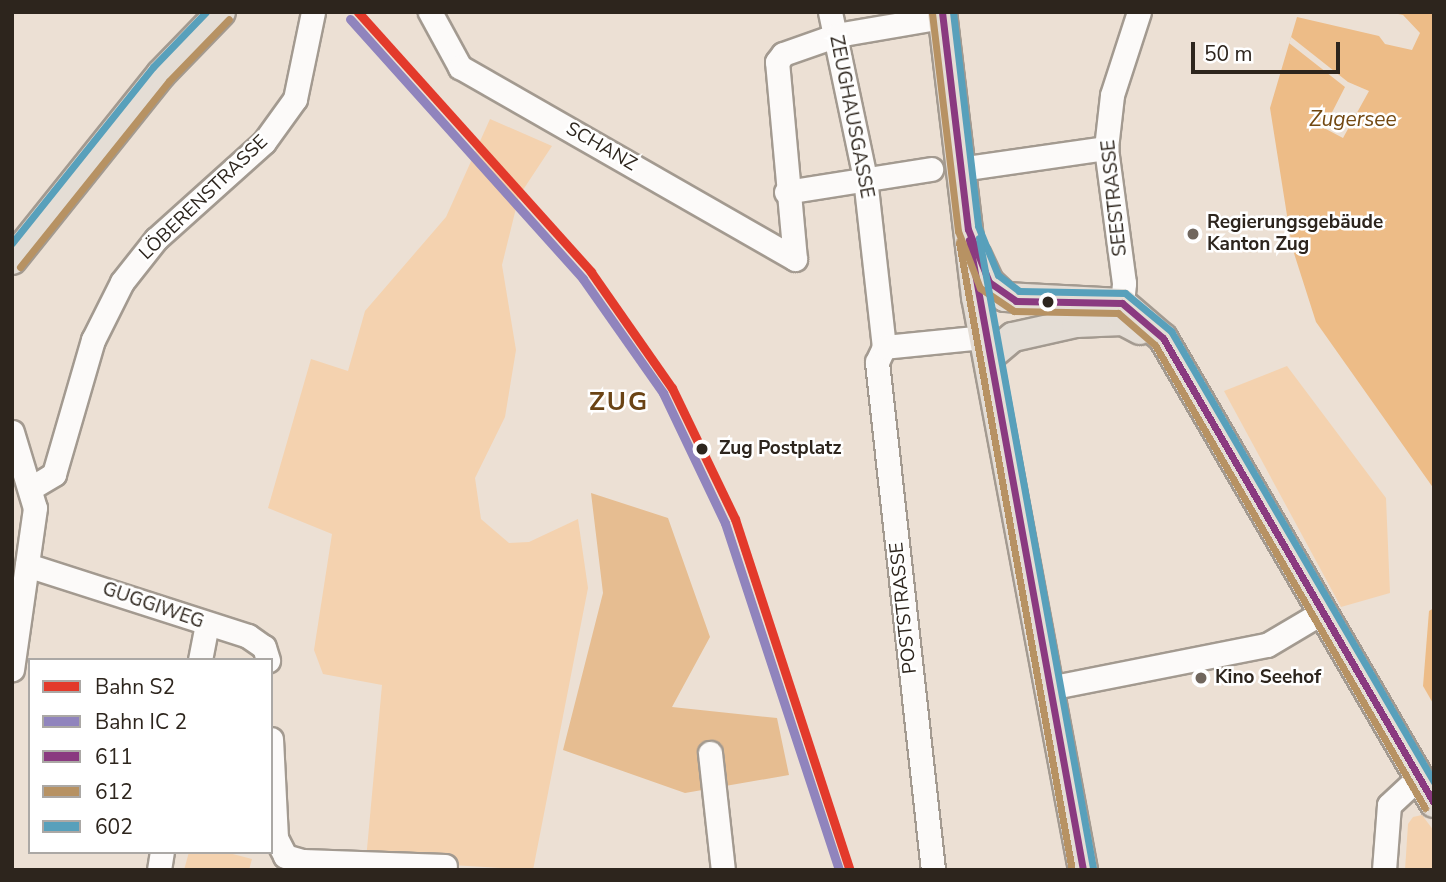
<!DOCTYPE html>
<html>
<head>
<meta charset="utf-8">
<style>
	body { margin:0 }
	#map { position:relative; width:1446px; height:882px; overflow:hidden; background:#ece0d4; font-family:"Nunito Sans",sans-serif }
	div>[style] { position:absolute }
	.green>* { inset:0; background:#f4d2af }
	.forest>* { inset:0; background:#e6bd91 }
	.water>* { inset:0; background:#edbc87 }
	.pier>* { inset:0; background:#ece0d4 }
	.roads { filter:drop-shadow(2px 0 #a39a90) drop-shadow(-2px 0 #a39a90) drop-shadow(0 2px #a39a90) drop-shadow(0 -2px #a39a90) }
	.minor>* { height:23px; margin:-11.5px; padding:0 11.5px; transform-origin:11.5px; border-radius:11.5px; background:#fcfaf9 }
	.major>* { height:28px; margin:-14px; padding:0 14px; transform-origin:14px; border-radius:14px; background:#e4ddd5 }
	.bus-1>* { height:7px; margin:-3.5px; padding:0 3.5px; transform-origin:3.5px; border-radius:3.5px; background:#8a3a80 }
	.bus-2>* { height:7px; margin:-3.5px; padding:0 3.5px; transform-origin:3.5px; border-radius:3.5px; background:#b79263 }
	.bus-3>* { height:7px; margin:-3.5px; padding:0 3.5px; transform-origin:3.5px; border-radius:3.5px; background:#58a0bb }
	.rail-1>* { height:9px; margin:-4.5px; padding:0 4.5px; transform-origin:4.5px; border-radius:4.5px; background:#e33a2b }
	.rail-2>* { height:9px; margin:-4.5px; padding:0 4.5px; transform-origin:4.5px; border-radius:4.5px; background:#9084bd }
	.dots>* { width:19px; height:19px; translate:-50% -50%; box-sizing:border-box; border:4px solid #fff; border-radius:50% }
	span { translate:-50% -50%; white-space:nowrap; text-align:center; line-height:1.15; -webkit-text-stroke:5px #fff; paint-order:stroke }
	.street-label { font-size:19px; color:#2d251d }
	.poi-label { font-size:19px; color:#2d251d; font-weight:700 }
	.left { translate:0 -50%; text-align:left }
	.stop-label { font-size:19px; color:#2d251d; font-weight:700 }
	.water-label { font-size:21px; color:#724811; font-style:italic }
	.district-label { font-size:26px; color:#6a4315; font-weight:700; letter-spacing:2px }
	.frame { position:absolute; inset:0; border:14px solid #2d251d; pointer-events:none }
	.legend { position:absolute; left:28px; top:658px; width:245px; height:196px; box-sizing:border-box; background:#fff; border:2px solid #aba8a5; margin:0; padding:9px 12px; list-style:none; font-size:21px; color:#2d251d }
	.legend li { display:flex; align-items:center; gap:14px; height:35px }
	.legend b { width:35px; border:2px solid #aba8a5 }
	.scale { position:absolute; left:1191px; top:42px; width:149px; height:32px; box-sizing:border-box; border:4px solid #2d251d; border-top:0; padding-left:9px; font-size:21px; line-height:24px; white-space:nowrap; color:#2d251d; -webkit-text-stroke:5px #fff; paint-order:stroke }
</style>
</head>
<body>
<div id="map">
	<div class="green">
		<div style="clip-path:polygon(490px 119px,552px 146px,519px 196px,502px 265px,516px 350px,505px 417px,475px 478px,481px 519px,509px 543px,529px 542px,578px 519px,588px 588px,533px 870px,366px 860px,382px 685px,323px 674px,314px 650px,332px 534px,268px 508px,311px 359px,348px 371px,365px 311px,446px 217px)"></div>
		<div style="clip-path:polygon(1287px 366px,1386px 498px,1390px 593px,1341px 607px,1224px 391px)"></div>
		<div style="clip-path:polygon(1422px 815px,1434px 831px,1434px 870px,1405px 870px,1408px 824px,1413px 817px)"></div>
		<div style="clip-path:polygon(189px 852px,225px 852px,252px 859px,249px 870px,184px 870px)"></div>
	</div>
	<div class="forest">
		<div style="clip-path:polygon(591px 493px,668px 518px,710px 637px,672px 707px,777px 718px,789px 775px,685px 793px,563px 750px,603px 593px)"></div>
	</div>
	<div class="water">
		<div style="clip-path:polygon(1388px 12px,1434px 12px,1434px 489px,1316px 322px,1292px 247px,1270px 108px,1297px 17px,1379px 36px,1385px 44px,1412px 50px,1420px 33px,1403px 15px)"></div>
		<div style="clip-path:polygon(1434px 608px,1434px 705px,1423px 686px,1429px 611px)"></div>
	</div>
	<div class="pier">
		<div style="clip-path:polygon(1291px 37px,1348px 82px,1369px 91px,1343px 138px,1324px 128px,1345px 87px,1289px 43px)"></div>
	</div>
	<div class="roads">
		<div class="minor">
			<div style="left:430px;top:12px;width:63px;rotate:61.4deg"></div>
			<div style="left:460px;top:67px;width:386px;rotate:29.8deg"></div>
			<div style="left:830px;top:12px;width:170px;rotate:78.1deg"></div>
			<div style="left:865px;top:178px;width:170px;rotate:83.6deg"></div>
			<div style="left:960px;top:169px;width:148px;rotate:-8.2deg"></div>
			<div style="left:786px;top:192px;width:147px;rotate:-9deg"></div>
			<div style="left:795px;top:259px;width:198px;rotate:-95.2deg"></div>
			<div style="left:777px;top:62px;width:10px;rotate:-53deg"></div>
			<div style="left:783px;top:54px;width:57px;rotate:-19.4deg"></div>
			<div style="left:837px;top:35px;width:107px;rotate:-9.7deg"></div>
			<div style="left:1122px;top:303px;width:20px;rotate:-84deg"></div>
			<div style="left:1124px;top:283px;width:136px;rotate:-97.6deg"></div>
			<div style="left:1106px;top:148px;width:53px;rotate:-83.5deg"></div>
			<div style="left:1112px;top:95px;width:87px;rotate:-72deg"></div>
			<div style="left:884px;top:347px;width:17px;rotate:115deg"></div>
			<div style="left:877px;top:362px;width:511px;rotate:83.71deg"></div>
			<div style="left:884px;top:347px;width:100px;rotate:-5.7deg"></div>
			<div style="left:12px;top:432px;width:79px;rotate:73.2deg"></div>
			<div style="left:35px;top:508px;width:163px;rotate:98.1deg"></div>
			<div style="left:31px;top:488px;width:27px;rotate:-31deg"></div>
			<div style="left:54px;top:474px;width:140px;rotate:-73.8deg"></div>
			<div style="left:93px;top:340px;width:65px;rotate:-63.4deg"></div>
			<div style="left:122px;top:282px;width:55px;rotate:-51.7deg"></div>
			<div style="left:156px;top:239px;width:145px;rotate:-41.9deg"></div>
			<div style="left:264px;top:142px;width:53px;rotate:-54.2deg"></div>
			<div style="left:295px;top:99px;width:89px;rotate:-78.3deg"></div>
			<div style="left:27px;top:565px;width:232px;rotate:17.8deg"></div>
			<div style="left:248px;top:636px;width:19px;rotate:35deg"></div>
			<div style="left:264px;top:647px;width:14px;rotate:73deg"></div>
			<div style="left:200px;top:660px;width:36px;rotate:-79deg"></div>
			<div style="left:1049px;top:688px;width:222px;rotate:-11.2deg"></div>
			<div style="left:1267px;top:645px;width:63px;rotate:-30.7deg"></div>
			<div style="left:271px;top:739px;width:99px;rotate:87.1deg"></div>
			<div style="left:276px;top:838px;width:20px;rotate:63deg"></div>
			<div style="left:285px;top:856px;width:19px;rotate:16deg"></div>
			<div style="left:303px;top:861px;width:142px;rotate:2deg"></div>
			<div style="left:710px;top:753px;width:118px;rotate:83.7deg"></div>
			<div style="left:159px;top:870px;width:18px;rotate:-81deg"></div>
			<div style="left:1384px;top:870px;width:65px;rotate:-85.6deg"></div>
			<div style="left:1389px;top:805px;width:40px;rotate:-43deg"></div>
		</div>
		<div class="major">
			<div style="left:942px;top:12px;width:287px;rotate:83.2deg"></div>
			<div style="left:976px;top:297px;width:583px;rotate:79.42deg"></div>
			<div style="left:977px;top:256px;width:29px;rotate:65deg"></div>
			<div style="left:989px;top:282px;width:22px;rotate:43deg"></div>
			<div style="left:1005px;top:297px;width:117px;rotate:2.9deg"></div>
			<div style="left:1122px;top:303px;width:54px;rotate:40.5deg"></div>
			<div style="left:1163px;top:338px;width:538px;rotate:59.77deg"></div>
			<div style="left:12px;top:260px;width:238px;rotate:-51.3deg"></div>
			<div style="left:161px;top:74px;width:86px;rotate:-45.9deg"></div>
			<div style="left:989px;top:357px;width:31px;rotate:-40deg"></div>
			<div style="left:1013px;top:337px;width:65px;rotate:-12.5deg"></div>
			<div style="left:1076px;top:323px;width:47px;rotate:-2.4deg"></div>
			<div style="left:1123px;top:321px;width:19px;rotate:28deg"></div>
		</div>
	</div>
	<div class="bus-1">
		<div style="left:942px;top:12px;width:219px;rotate:83.2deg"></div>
		<div style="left:968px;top:229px;width:57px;rotate:68.4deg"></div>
		<div style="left:989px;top:282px;width:33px;rotate:35deg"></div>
		<div style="left:1016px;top:301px;width:106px;rotate:1.1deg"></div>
		<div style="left:1122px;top:303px;width:54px;rotate:40.5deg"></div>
		<div style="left:1163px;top:338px;width:538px;rotate:59.77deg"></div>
		<div style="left:969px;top:240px;width:640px;rotate:79.74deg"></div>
	</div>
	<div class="bus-2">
		<div style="left:932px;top:13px;width:220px;rotate:83.2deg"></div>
		<div style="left:958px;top:231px;width:61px;rotate:68.9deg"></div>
		<div style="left:980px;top:288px;width:41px;rotate:34.1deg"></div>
		<div style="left:1014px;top:311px;width:104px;rotate:1.1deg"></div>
		<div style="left:1118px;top:313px;width:49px;rotate:40.9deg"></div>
		<div style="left:1155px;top:345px;width:536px;rotate:59.75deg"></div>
		<div style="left:959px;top:242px;width:638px;rotate:79.8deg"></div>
		<div style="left:20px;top:267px;width:238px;rotate:-51.3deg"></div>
		<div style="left:169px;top:81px;width:86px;rotate:-45.9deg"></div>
	</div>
	<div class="bus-3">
		<div style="left:953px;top:12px;width:215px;rotate:83.3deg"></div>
		<div style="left:978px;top:226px;width:53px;rotate:67.8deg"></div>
		<div style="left:998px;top:275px;width:26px;rotate:37deg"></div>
		<div style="left:1019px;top:291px;width:106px;rotate:1.1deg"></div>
		<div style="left:1125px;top:293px;width:60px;rotate:39.6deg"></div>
		<div style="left:1171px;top:331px;width:522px;rotate:59.75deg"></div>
		<div style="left:979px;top:238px;width:640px;rotate:79.74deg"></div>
		<div style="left:12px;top:243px;width:226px;rotate:-51.3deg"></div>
		<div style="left:153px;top:67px;width:76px;rotate:-46.1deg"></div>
	</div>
	<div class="rail-1">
		<div style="left:358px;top:12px;width:349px;rotate:48.1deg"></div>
		<div style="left:591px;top:272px;width:141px;rotate:55.1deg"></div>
		<div style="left:672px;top:388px;width:145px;rotate:64.3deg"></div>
		<div style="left:735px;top:519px;width:369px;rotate:71.9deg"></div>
	</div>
	<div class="rail-2">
		<div style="left:350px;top:19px;width:349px;rotate:48.1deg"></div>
		<div style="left:583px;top:279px;width:139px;rotate:54.9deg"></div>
		<div style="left:663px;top:393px;width:144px;rotate:64.5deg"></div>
		<div style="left:725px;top:523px;width:365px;rotate:71.8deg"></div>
	</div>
	<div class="dots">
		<div style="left:1193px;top:234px;background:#70665d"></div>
		<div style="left:1048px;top:302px;background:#2d251d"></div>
		<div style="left:702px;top:449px;background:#2d251d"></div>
		<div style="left:1201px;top:678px;background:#70665d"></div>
	</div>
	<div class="street-label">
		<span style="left:851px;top:117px;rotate:79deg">ZEUGHAUSGASSE</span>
		<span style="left:601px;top:147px;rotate:30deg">SCHANZ</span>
		<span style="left:204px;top:198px;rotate:-44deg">LÖBERENSTRASSE</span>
		<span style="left:1115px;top:198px;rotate:-96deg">SEESTRASSE</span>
		<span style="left:153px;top:606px;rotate:19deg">GUGGIWEG</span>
		<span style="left:904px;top:608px;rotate:-96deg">POSTSTRASSE</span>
	</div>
	<div class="poi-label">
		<span class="left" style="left:1207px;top:234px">Regierungsgebäude<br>Kanton Zug</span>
		<span class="left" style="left:1215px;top:678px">Kino Seehof</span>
	</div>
	<div class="stop-label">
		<span class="left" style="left:719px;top:449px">Zug Postplatz</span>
	</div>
	<div class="water-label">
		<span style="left:1353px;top:119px">Zugersee</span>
	</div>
	<div class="district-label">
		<span style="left:619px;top:402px">ZUG</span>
	</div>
	<div class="frame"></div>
	<ul class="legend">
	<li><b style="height:9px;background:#e33a2b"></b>Bahn S2</li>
	<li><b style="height:9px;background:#9084bd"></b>Bahn IC 2</li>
	<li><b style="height:9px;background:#8a3a80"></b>611</li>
	<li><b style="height:9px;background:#b79263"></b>612</li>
	<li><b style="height:9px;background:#58a0bb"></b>602</li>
	</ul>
	<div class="scale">50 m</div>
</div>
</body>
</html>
